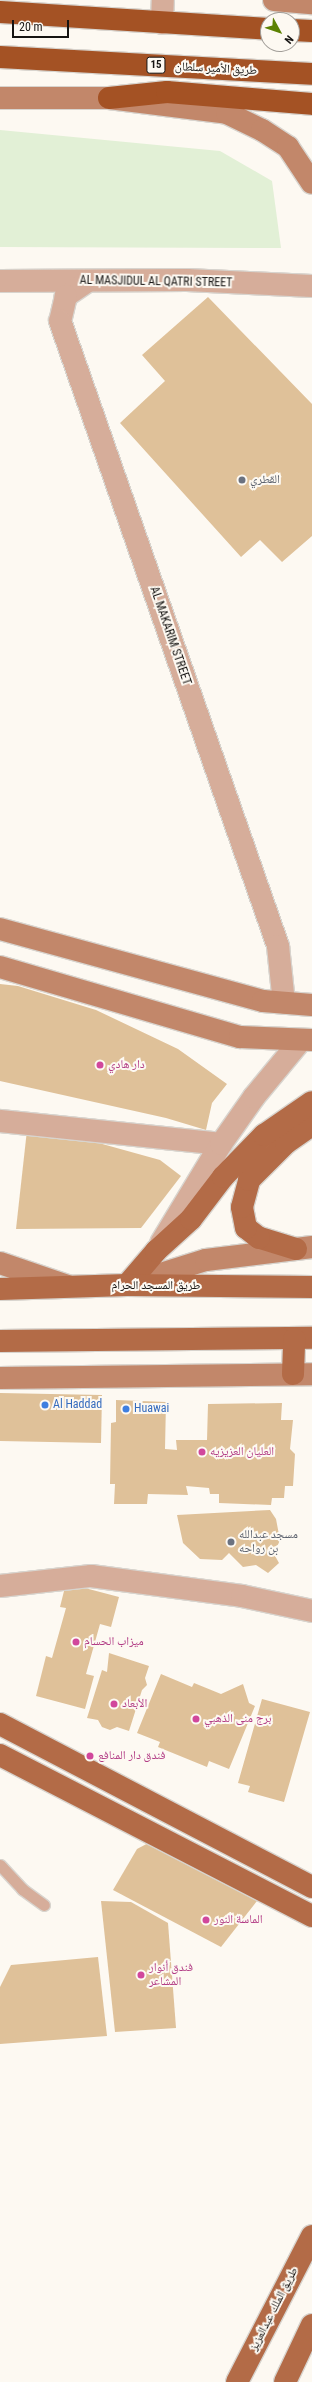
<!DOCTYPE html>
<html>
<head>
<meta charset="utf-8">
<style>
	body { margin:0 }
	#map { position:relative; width:312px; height:2382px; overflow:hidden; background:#fdf9f2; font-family:"Roboto Condensed","Noto Naskh Arabic",sans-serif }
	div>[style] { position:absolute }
	.green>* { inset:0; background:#e2f0d6 }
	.building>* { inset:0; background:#dfc199 }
	.roads { filter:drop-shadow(1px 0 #d8d4ce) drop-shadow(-1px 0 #d8d4ce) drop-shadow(0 1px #d8d4ce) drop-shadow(0 -1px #d8d4ce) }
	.lane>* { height:11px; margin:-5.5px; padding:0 5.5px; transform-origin:5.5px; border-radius:5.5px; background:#d6ad9a }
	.street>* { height:22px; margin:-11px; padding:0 11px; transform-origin:11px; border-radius:11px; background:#d6ad9a }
	.secondary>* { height:22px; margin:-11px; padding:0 11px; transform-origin:11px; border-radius:11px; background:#c2876a }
	.primary>* { height:22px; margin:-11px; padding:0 11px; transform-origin:11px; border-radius:11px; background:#b36b47 }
	.highway>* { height:22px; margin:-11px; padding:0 11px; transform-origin:11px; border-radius:11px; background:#a45224 }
	.dots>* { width:11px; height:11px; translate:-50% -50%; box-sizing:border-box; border:2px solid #fdf9f2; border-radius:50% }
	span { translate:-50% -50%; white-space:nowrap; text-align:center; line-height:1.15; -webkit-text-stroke:4px #fdf9f2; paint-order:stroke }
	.shield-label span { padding:1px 3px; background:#fdf9f2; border:1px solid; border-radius:3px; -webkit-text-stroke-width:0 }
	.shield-label { font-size:11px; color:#161412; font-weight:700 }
	.street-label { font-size:12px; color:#161412 }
	.worship-label { font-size:12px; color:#5b616d }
	.left { translate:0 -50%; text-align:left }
	.hotel-label { font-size:12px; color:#b23c85 }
	.shop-label { font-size:12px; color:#366cbe }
	.north { position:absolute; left:260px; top:12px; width:40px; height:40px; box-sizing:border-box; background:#fdf9f2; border:1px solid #a19d98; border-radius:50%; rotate:130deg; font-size:11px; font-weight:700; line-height:16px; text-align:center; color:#161412 }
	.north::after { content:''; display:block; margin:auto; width:14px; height:18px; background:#5c8202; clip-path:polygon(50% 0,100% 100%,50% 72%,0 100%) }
	.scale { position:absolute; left:12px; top:20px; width:57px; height:18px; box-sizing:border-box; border:2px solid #161412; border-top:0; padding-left:5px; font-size:12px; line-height:14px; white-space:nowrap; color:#161412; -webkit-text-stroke:3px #fdf9f2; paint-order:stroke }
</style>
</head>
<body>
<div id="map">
	<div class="green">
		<div style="clip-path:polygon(0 130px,220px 151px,272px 181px,281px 248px,0 247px)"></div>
	</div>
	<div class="building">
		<div style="clip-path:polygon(208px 297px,312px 404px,312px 536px,282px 562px,260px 540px,241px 557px,120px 423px,165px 381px,142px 355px)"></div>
		<div style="clip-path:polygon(0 984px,18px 986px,96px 1010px,178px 1049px,227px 1084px,212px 1103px,206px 1130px,166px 1118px,0 1081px)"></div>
		<div style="clip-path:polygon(27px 1130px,59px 1132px,160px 1160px,181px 1176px,141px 1228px,16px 1229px)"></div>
		<div style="clip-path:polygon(0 1393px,102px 1395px,101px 1443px,0 1441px)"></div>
		<div style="clip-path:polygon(116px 1400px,166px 1402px,165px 1449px,177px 1450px,176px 1440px,207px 1440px,208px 1404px,282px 1403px,281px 1420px,293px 1420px,290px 1449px,295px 1454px,293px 1486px,285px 1486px,284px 1498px,272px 1498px,271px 1505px,219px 1503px,219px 1494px,210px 1494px,209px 1488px,186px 1486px,188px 1495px,148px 1494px,147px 1504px,114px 1504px,115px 1484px,110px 1484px,111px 1423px,116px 1422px)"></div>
		<div style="clip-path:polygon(270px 1510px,276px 1519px,280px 1540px,274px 1554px,279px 1563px,268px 1573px,256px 1565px,243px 1567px,229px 1553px,222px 1560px,200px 1559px,183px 1543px,177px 1515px)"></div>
		<div style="clip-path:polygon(66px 1583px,119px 1597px,111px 1627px,100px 1624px,86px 1674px,94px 1676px,85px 1709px,36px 1696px,46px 1656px,52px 1658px,66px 1608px,60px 1607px)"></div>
		<div style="clip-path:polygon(109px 1653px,149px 1666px,145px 1678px,147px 1685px,142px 1690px,129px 1731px,117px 1727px,110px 1730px,102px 1727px,98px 1720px,87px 1718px,102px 1670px,107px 1672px)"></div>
		<div style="clip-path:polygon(161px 1674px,192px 1687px,194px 1683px,221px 1694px,243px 1684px,249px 1703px,255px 1706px,229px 1769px,209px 1761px,207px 1767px,158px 1747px,160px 1742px,137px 1733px)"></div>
		<div style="clip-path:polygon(262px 1699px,310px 1712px,284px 1802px,248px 1792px,250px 1786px,238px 1783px)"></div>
		<div style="clip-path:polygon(154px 1840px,264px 1892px,221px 1947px,113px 1890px,137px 1849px)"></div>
		<div style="clip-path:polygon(101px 1901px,131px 1902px,168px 1923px,176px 2028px,115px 2032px)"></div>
		<div style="clip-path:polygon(98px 1957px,107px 2036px,0 2044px,0 1987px,11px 1965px)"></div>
	</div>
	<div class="roads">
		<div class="lane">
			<div style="left:0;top:1865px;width:33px;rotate:47deg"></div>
			<div style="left:22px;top:1889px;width:27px;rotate:36deg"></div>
		</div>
		<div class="street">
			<div style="left:162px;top:23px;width:23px;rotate:-88deg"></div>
			<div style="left:0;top:281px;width:187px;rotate:-0.3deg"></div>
			<div style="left:187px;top:280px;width:125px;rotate:2.7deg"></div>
			<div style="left:88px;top:281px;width:27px;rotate:146deg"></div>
			<div style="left:66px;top:296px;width:26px;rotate:103deg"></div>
			<div style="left:60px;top:321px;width:662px;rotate:70.77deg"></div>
			<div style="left:278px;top:946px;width:57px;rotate:84deg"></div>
			<div style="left:0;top:1121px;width:222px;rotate:5.9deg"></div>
			<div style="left:161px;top:1243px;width:116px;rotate:-58.8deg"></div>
			<div style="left:221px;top:1144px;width:57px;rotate:-54.9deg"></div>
			<div style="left:254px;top:1097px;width:74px;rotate:-50.5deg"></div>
			<div style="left:0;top:1586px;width:92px;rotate:-6.3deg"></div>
			<div style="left:91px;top:1576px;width:152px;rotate:7.5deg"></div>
			<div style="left:242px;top:1596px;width:72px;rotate:12.1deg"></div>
		</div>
		<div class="secondary">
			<div style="left:274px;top:0;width:38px;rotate:5deg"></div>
			<div style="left:0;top:98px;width:109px"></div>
			<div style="left:109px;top:98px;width:119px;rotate:7.2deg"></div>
			<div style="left:227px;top:113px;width:39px;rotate:26deg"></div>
			<div style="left:262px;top:130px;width:31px;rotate:33deg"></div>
			<div style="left:288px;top:147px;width:43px;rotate:56.3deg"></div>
			<div style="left:0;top:929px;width:273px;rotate:15.3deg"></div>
			<div style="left:263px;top:1001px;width:49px;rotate:4.7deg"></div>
			<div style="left:0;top:967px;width:250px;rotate:16.3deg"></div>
			<div style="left:240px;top:1037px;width:72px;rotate:2.4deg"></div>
			<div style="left:0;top:1263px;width:72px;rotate:18.7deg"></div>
			<div style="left:132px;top:1283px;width:77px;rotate:-17.3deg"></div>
			<div style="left:206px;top:1260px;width:107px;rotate:-7deg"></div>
			<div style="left:0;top:1378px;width:312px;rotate:-0.7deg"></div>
		</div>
		<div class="primary">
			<div style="left:296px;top:1249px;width:39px;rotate:-163deg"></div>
			<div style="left:259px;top:1238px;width:16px;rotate:-142deg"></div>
			<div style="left:246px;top:1228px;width:21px;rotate:-101deg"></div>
			<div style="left:242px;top:1207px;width:28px;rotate:-75deg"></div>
			<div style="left:249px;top:1180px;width:52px;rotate:-45deg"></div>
			<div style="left:286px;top:1143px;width:32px;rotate:-35deg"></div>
			<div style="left:127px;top:1285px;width:45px;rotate:-49.5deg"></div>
			<div style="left:156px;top:1251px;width:47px;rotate:-42.4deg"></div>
			<div style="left:191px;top:1219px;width:53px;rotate:-52.7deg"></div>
			<div style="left:223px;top:1177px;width:59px;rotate:-45.7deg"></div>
			<div style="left:264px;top:1135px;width:58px;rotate:-34.5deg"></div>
			<div style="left:0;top:1289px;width:127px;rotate:-1.8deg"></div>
			<div style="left:127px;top:1285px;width:185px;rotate:0.6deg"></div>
			<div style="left:0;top:1341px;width:312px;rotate:-0.6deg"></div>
			<div style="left:293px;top:1374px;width:35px;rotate:-88deg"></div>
			<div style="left:0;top:1724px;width:352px;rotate:27.6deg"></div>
			<div style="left:0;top:1755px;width:351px;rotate:27.3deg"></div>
			<div style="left:237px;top:2382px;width:164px;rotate:-62.8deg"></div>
			<div style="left:285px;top:2382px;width:63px;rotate:-64.7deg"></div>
		</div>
		<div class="highway">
			<div style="left:0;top:12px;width:269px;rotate:3.6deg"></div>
			<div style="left:292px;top:30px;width:20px;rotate:3deg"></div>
			<div style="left:0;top:57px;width:312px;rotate:3.1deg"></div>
			<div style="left:109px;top:98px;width:58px;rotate:-5.9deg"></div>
			<div style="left:167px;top:92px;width:145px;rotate:4.7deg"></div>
		</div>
	</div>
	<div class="dots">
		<div style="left:242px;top:480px;background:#6b7280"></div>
		<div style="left:100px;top:1065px;background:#d1479c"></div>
		<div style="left:45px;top:1405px;background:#3f7fe0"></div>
		<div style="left:126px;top:1409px;background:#3f7fe0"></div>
		<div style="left:202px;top:1452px;background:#d1479c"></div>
		<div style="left:231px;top:1542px;background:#6b7280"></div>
		<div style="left:76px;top:1642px;background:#d1479c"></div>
		<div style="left:114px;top:1704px;background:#d1479c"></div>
		<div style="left:196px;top:1719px;background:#d1479c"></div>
		<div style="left:90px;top:1756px;background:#d1479c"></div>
		<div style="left:206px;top:1920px;background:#d1479c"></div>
		<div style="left:141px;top:1975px;background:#d1479c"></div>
	</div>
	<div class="shield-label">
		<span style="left:156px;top:65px">15</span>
	</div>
	<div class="street-label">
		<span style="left:216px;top:69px;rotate:3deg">طريق الأمير سلطان</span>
		<span style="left:156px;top:282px;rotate:1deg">AL MASJIDUL AL QATRI STREET</span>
		<span style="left:170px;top:636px;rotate:71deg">AL MAKARIM STREET</span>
		<span style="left:156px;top:1286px">طريق المسجد الحرام</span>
		<span style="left:274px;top:2309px;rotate:-63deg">طريق الملك عبدالعزيز</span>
	</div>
	<div class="worship-label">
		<span class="left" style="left:250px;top:480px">القطري</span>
		<span class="left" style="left:239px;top:1542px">مسجد عبدالله<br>بن رواحه</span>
	</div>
	<div class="hotel-label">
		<span class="left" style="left:108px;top:1065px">دار هادي</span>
		<span class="left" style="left:210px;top:1452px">العليان العزيزيه</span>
		<span class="left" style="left:84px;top:1642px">ميزاب الحسام</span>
		<span class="left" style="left:122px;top:1704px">الأبعاد</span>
		<span class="left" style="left:204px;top:1719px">برج منى الذهبي</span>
		<span class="left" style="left:98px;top:1756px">فندق دار المنافع</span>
		<span class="left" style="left:214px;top:1920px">الماسة النور</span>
		<span class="left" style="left:149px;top:1975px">فندق أنوار<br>المشاعر</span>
	</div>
	<div class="shop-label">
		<span class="left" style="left:53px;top:1405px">Al Haddad</span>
		<span class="left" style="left:134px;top:1409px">Huawai</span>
	</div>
	<div class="north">N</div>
	<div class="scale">20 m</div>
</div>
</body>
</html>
